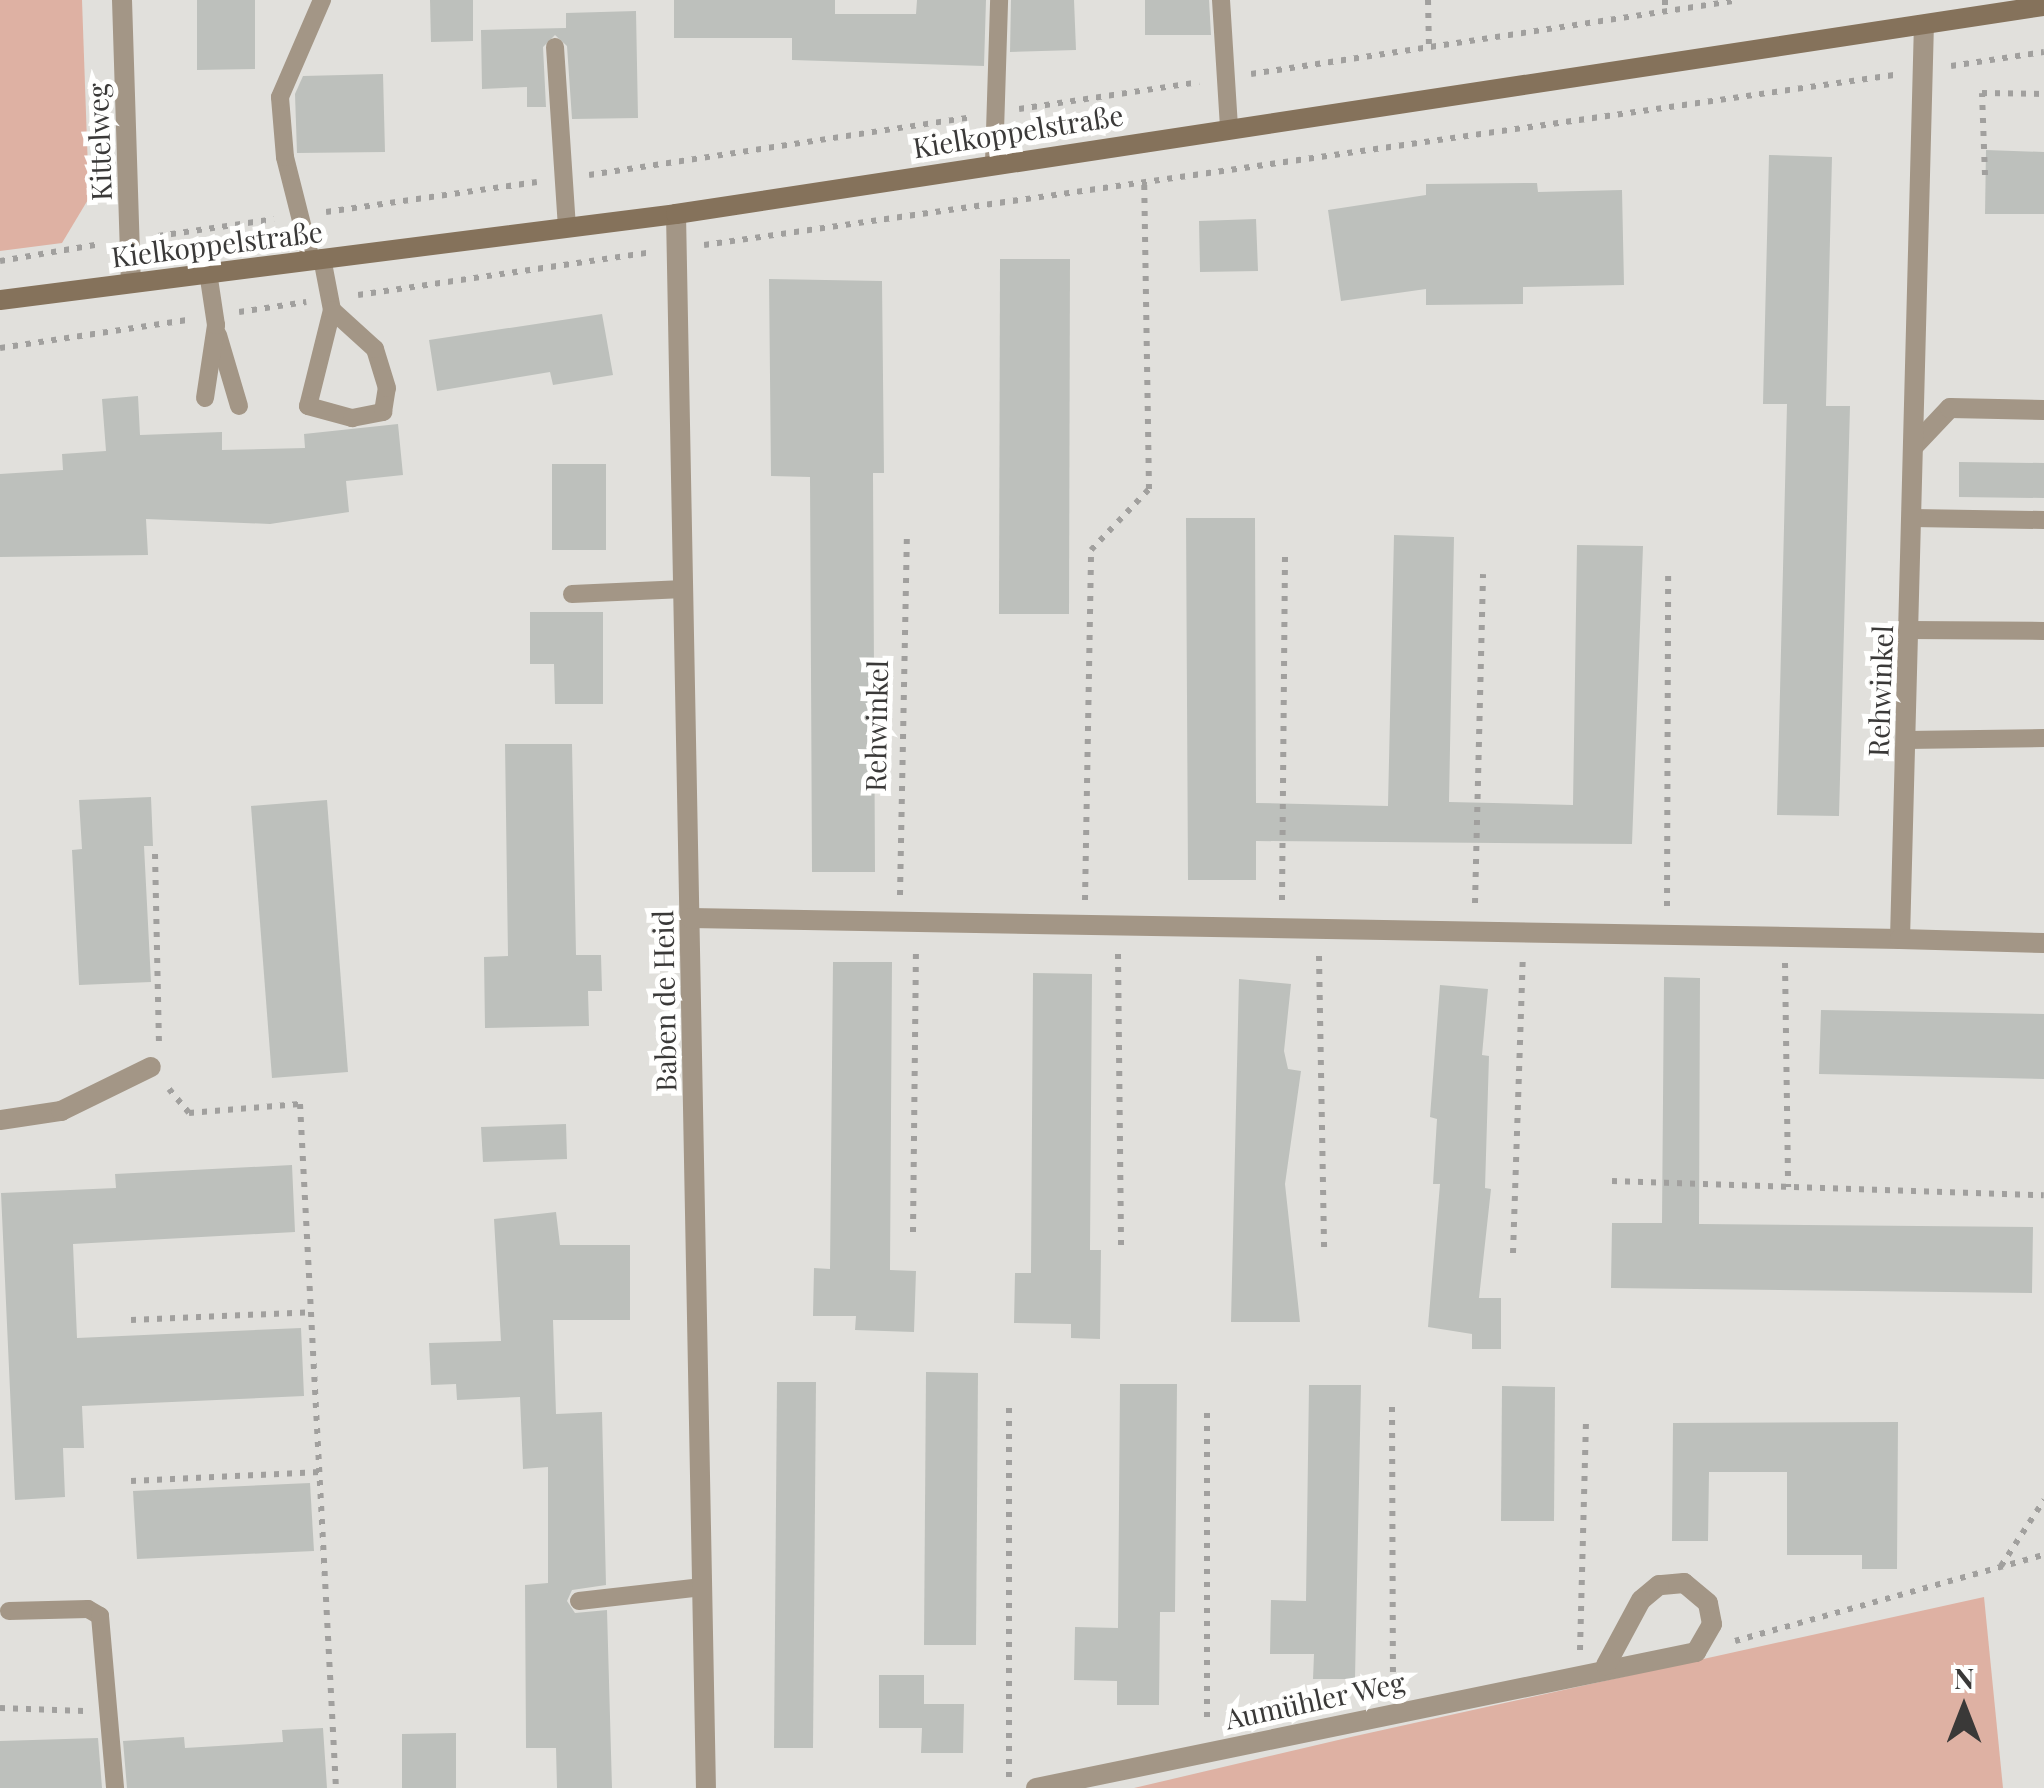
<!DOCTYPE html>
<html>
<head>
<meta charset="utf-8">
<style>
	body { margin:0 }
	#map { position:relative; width:2044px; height:1788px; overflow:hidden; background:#e1e0dc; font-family:"Playfair Display",serif }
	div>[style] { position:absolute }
	.green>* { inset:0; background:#deb1a3 }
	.building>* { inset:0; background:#bdc0bc }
	.path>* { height:6px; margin-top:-3px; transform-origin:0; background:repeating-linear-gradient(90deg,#a1a09e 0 5px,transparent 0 13px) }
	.lane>* { height:18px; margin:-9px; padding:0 9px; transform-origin:9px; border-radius:9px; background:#a39686 }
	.street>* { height:20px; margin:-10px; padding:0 10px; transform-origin:10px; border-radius:10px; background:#a39686 }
	.secondary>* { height:20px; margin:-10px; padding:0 10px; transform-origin:10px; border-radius:10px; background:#85725b }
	span { translate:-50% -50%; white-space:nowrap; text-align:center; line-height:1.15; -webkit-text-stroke:10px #fffffe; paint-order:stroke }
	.street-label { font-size:28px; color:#3a3938 }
	.north { position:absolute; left:1914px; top:1658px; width:100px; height:100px; -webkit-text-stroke:8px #fffffe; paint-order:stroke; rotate:0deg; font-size:28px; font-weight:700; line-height:40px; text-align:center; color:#3a3938 }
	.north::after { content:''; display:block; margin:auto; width:35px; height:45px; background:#3a3938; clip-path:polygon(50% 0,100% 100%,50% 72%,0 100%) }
</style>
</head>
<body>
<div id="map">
	<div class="green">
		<div style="clip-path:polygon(0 0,82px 0,89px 198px,62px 243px,0 251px)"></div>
		<div style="clip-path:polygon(1984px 1597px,2003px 1788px,1134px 1788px,1351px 1737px)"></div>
	</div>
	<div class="building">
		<div style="clip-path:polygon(197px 0,255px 0,255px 69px,197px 70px)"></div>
		<div style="clip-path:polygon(430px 0,473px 0,473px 41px,431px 42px)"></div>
		<div style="clip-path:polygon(674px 0,835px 0,835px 14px,916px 14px,917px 0,986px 0,984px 66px,792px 60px,792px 38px,674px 38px)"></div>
		<div style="clip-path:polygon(1011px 0,1074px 0,1076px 50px,1010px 52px)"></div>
		<div style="clip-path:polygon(1145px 0,1209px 0,1211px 35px,1145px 35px)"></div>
		<div style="clip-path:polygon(636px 11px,638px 118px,572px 119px,567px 46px,555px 35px,543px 47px,546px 107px,527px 107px,527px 87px,482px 89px,481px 30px,566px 28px,566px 13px)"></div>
		<div style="clip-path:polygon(383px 74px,385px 152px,297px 153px,295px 94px,303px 76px)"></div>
		<div style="clip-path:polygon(1986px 150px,2044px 152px,2044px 214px,1985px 214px)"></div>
		<div style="clip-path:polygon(1769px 155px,1832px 157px,1826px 406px,1850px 406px,1839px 816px,1777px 815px,1787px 404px,1763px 404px)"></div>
		<div style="clip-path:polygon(1537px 183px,1538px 192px,1622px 190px,1624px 285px,1523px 287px,1523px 304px,1426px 305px,1426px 289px,1341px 301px,1328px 210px,1426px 195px,1426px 184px)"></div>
		<div style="clip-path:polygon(1256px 219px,1258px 271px,1200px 272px,1199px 221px)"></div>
		<div style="clip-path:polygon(1000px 259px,1070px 259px,1069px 614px,999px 614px)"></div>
		<div style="clip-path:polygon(769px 279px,882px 281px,884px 473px,873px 473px,875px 872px,812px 872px,810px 477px,771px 476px)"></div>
		<div style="clip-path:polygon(602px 314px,613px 375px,553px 385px,550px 372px,437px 391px,429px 340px)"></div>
		<div style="clip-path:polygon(138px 396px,140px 435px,222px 432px,222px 450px,305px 448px,304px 434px,398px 424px,403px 475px,346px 481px,349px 512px,270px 524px,146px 519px,148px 555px,0 557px,0 474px,63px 470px,62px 454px,106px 451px,102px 399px)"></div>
		<div style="clip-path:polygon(1959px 462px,2044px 463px,2044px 498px,1959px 497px)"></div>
		<div style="clip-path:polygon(552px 464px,606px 464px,606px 550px,552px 550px)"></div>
		<div style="clip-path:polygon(1186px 518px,1255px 518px,1256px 803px,1388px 806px,1394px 535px,1454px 537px,1449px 802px,1573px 805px,1577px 545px,1643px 546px,1632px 844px,1256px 841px,1256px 880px,1188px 880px)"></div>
		<div style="clip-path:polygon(530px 612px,603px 612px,603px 704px,555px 704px,554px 664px,530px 664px)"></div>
		<div style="clip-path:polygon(505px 744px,572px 744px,576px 955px,601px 955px,602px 991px,588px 991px,589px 1026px,485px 1028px,484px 957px,508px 956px)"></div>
		<div style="clip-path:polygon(151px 797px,153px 846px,144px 846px,151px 982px,79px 985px,72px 850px,82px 849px,79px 800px)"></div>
		<div style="clip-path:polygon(327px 800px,348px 1072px,272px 1078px,251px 806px)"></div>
		<div style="clip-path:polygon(833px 962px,892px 962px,890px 1270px,916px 1271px,914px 1332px,855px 1330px,856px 1316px,813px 1316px,814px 1268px,830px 1269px)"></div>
		<div style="clip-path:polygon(1033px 973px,1092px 974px,1090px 1250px,1101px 1250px,1100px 1339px,1071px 1338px,1071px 1324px,1014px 1323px,1015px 1273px,1031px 1273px)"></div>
		<div style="clip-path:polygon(1664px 977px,1700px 978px,1699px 1224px,2033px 1227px,2032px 1293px,1611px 1288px,1612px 1223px,1662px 1223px)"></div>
		<div style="clip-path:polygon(1239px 979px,1291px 984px,1284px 1051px,1288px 1069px,1301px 1071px,1285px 1184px,1300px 1322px,1231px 1322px)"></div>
		<div style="clip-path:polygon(1440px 985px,1488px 989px,1482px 1055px,1489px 1056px,1485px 1188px,1491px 1189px,1479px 1298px,1501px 1298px,1501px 1349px,1472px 1349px,1472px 1334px,1428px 1327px,1440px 1184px,1433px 1184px,1437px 1119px,1430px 1117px)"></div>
		<div style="clip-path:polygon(1821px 1010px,2044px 1014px,2044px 1079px,1819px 1074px)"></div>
		<div style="clip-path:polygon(566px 1124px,567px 1159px,483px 1162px,481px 1127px)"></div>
		<div style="clip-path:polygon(292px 1165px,295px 1232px,73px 1244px,77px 1338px,301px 1328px,304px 1396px,82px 1406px,84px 1448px,63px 1448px,65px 1497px,15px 1500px,1px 1193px,116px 1188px,115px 1174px)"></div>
		<div style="clip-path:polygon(556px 1212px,560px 1245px,630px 1245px,630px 1320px,553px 1320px,556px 1414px,602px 1412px,606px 1585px,572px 1590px,567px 1601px,575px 1613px,607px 1610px,612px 1788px,557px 1788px,556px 1748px,526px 1748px,525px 1585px,548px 1583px,548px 1467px,523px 1469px,520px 1397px,457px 1400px,456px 1384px,431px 1385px,429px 1343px,501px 1341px,494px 1219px)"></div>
		<div style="clip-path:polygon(926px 1372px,978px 1373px,976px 1645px,924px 1645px)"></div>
		<div style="clip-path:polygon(777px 1382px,816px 1382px,813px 1748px,774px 1748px)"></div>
		<div style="clip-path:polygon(1120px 1384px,1177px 1384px,1175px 1612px,1160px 1612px,1159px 1705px,1117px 1705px,1117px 1681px,1074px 1680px,1075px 1627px,1118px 1628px)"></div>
		<div style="clip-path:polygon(1309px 1385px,1361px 1385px,1355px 1679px,1313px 1679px,1314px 1654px,1270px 1654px,1271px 1600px,1306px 1601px)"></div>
		<div style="clip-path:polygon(1502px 1386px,1555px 1387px,1554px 1521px,1501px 1521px)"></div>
		<div style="clip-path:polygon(1898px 1422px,1897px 1569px,1862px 1569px,1862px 1555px,1787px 1555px,1787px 1472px,1709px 1472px,1708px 1541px,1672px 1541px,1673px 1423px)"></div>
		<div style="clip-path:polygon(310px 1483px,314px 1551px,137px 1559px,133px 1491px)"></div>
		<div style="clip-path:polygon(879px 1675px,924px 1675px,924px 1704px,964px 1704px,963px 1753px,921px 1753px,922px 1728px,879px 1728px)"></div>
		<div style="clip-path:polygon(323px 1728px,327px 1788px,127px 1788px,123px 1741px,184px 1737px,185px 1748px,283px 1742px,282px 1730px)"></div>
		<div style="clip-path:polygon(456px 1733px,456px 1788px,402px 1788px,402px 1734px)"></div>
		<div style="clip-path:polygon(98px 1738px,102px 1788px,0 1788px,0 1741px)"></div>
	</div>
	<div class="path">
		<div style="left:1428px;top:0;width:47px;rotate:88.8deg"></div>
		<div style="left:1665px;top:0;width:12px;rotate:90deg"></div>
		<div style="left:1951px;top:66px;width:94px;rotate:-8.6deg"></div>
		<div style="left:1251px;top:74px;width:494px;rotate:-8.6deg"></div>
		<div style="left:1019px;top:109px;width:182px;rotate:-8.5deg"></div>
		<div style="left:589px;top:175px;width:387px;rotate:-8.6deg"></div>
		<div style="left:1985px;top:175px;width:82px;rotate:-92.1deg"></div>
		<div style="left:1982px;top:93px;width:62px;rotate:0.9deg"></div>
		<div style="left:326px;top:212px;width:213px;rotate:-8.1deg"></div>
		<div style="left:158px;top:236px;width:117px;rotate:-8.3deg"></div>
		<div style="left:704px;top:245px;width:1202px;rotate:-8.13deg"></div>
		<div style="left:0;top:261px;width:102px;rotate:-9.6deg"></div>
		<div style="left:358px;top:295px;width:297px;rotate:-8.3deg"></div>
		<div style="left:239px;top:312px;width:68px;rotate:-8.5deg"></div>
		<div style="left:0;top:348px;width:189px;rotate:-8.5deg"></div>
		<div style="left:155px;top:854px;width:190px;rotate:88.8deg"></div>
		<div style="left:900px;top:895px;width:358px;rotate:-88.9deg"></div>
		<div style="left:1085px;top:900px;width:350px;rotate:-89deg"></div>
		<div style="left:1091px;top:550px;width:84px;rotate:-46.4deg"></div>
		<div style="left:1149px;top:489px;width:304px;rotate:-90.9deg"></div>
		<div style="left:1282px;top:900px;width:349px;rotate:-89.5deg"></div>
		<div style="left:1475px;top:903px;width:329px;rotate:-88.6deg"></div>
		<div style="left:1667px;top:906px;width:333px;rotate:-89.8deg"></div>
		<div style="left:1118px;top:954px;width:293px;rotate:89.4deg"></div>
		<div style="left:1319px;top:956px;width:295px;rotate:89deg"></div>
		<div style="left:1785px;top:963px;width:224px;rotate:89.2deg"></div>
		<div style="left:169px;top:1089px;width:31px;rotate:50deg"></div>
		<div style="left:189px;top:1113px;width:111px;rotate:-4.6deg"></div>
		<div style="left:300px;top:1104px;width:685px;rotate:86.99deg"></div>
		<div style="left:1612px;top:1181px;width:432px;rotate:1.9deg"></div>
		<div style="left:913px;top:1232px;width:284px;rotate:-89.4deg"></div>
		<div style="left:1513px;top:1253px;width:294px;rotate:-88.1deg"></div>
		<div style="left:131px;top:1320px;width:180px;rotate:-2.5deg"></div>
		<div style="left:1392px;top:1407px;width:278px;rotate:89.8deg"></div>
		<div style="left:1207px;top:1413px;width:312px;rotate:90deg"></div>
		<div style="left:131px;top:1481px;width:189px;rotate:-2.7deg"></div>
		<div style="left:2001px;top:1566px;width:79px;rotate:-56.9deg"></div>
		<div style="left:1735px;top:1641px;width:321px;rotate:-15.6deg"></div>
		<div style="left:1580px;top:1650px;width:233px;rotate:-88.5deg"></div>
		<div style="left:0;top:1708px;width:84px;rotate:2deg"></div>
		<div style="left:1009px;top:1777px;width:370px;rotate:-90deg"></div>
	</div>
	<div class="lane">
		<div style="left:1221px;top:0;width:127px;rotate:86.4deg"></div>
		<div style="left:555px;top:47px;width:181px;rotate:86.2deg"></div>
		<div style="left:994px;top:163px;width:163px;rotate:-88.2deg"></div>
		<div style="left:322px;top:258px;width:53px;rotate:79.1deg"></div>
		<div style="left:332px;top:310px;width:99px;rotate:104deg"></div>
		<div style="left:308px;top:406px;width:46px;rotate:15.3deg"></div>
		<div style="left:352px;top:418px;width:32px;rotate:-11deg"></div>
		<div style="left:383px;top:412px;width:24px;rotate:-81deg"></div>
		<div style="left:387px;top:388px;width:41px;rotate:-107.1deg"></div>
		<div style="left:375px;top:349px;width:58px;rotate:-137.8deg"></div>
		<div style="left:311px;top:260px;width:106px;rotate:-104.2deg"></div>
		<div style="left:285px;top:157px;width:60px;rotate:-94.8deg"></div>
		<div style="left:280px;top:97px;width:106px;rotate:-66.6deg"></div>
		<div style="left:218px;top:335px;width:74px;rotate:73.5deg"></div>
		<div style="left:205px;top:398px;width:74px;rotate:-81.4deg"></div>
		<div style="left:216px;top:325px;width:54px;rotate:-98.6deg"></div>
		<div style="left:1913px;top:518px;width:131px;rotate:0.9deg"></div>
		<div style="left:572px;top:594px;width:112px;rotate:-2.6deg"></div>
		<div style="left:1909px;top:630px;width:135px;rotate:0.4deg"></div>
		<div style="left:1906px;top:740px;width:138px;rotate:-0.8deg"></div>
		<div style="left:579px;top:1601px;width:124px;rotate:-6.5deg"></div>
		<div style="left:9px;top:1611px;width:79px;rotate:-1.5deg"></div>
		<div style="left:88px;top:1609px;width:14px;rotate:30deg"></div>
		<div style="left:100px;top:1616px;width:173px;rotate:85deg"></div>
	</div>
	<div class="street">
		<div style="left:122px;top:0;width:282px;rotate:88.2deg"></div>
		<div style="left:676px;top:214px;width:1574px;rotate:88.91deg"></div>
		<div style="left:1915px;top:445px;width:51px;rotate:-46.6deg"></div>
		<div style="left:1950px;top:408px;width:94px;rotate:1.2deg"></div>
		<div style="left:690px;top:918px;width:1210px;rotate:0.99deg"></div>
		<div style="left:1900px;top:939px;width:914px;rotate:-88.5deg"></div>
		<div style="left:1900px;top:939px;width:144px;rotate:1.6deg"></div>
		<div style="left:0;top:1120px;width:62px;rotate:-8.4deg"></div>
		<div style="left:61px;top:1111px;width:100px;rotate:-26.1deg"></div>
		<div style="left:1036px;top:1788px;width:674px;rotate:-11.64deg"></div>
		<div style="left:1696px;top:1652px;width:32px;rotate:-60deg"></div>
		<div style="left:1712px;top:1624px;width:21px;rotate:-101deg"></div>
		<div style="left:1708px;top:1603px;width:31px;rotate:-140deg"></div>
		<div style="left:1684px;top:1583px;width:25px;rotate:175deg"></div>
		<div style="left:1659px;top:1585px;width:23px;rotate:140deg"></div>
		<div style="left:1641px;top:1600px;width:74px;rotate:118.3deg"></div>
	</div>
	<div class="secondary">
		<div style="left:0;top:300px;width:681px;rotate:-7.25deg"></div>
		<div style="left:676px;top:214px;width:1384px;rotate:-8.65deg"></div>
	</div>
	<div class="street-label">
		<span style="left:1018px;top:131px;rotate:-9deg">Kielkoppelstraße</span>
		<span style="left:99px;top:142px;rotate:-92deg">Kittelweg</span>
		<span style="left:217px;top:244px;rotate:-7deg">Kielkoppelstraße</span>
		<span style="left:1880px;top:691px;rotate:-88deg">Rehwinkel</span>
		<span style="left:876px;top:726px;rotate:-89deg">Rehwinkel</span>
		<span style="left:664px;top:1001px;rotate:-91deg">Baben de Heid</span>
		<span style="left:1315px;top:1700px;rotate:-12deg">Aumühler Weg</span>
	</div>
	<div class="north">N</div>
</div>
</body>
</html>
